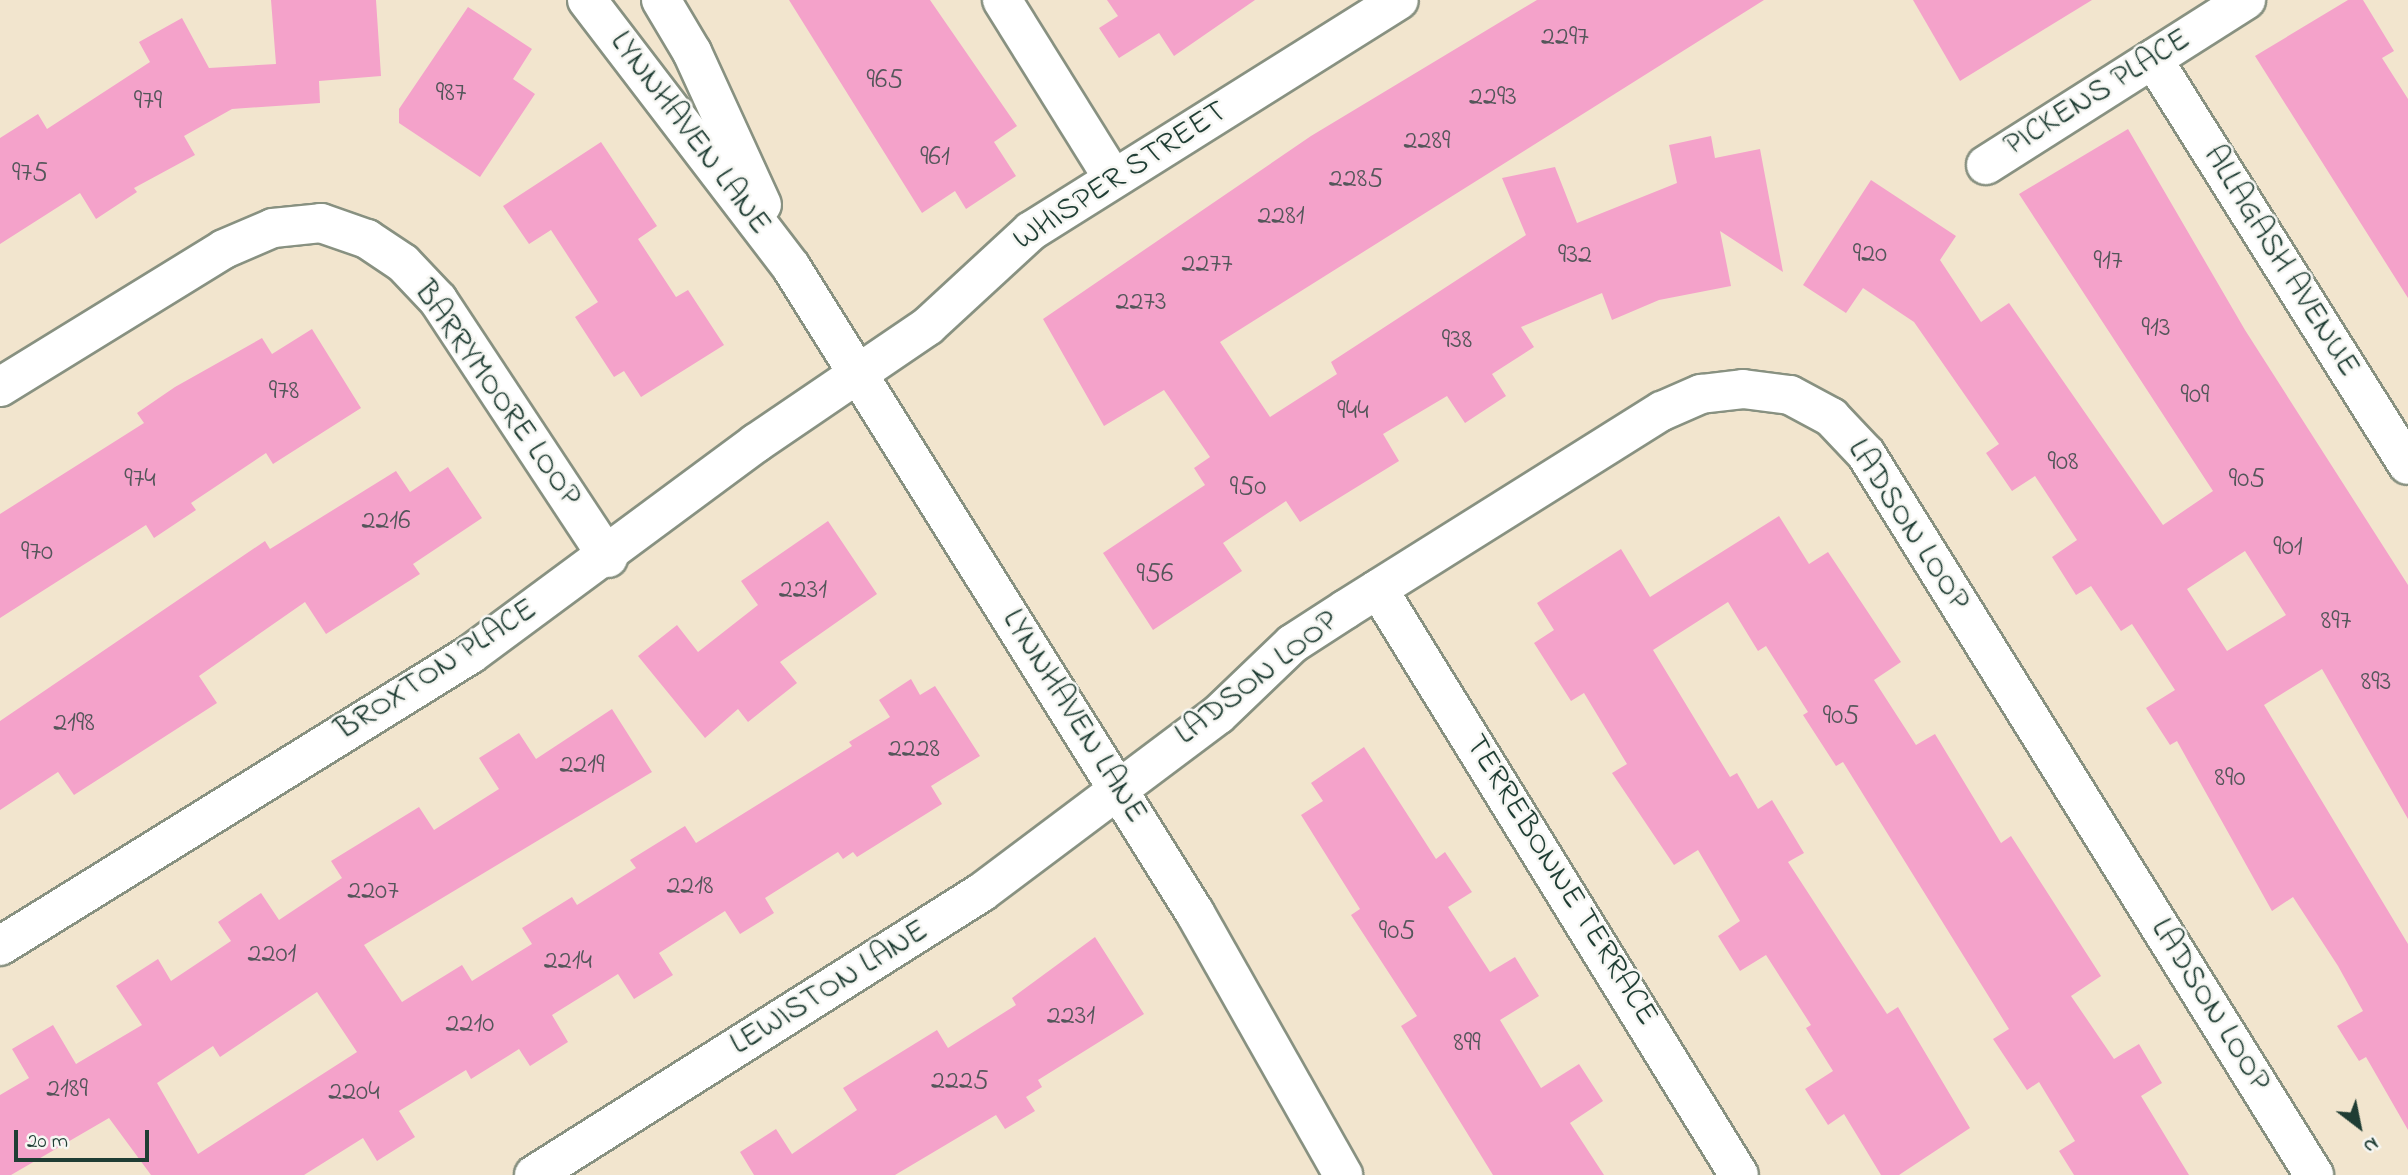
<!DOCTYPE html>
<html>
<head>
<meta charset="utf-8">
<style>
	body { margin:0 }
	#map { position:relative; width:2408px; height:1175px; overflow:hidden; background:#f2e5ce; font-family:"Indie Flower",sans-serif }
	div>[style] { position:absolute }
	.building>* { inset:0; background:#f4a2ca }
	.roads { filter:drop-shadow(2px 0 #889181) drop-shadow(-2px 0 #889181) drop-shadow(0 2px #889181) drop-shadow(0 -2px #889181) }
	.minor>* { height:38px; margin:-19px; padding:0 19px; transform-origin:19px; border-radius:19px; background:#fff }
	.tertiary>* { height:38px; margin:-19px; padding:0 19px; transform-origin:19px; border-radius:19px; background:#fff }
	span { translate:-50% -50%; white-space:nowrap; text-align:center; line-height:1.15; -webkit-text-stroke:5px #f6f6f2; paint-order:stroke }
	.number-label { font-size:28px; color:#54565a }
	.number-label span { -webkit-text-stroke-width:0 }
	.street-label { font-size:32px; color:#1f3d34 }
	.north { position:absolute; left:2324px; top:1091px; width:70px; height:70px; -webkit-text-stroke:5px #f6f6f2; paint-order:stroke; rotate:148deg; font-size:19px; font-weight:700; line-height:28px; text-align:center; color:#1f3d34 }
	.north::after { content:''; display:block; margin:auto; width:24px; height:32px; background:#1f3d34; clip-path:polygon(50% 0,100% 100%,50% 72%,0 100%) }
	.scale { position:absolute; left:14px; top:1130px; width:135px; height:32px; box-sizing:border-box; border:4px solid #1f3d34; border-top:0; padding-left:9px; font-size:21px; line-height:24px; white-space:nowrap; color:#1f3d34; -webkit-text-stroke:5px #f6f6f2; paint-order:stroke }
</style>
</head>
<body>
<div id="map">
	<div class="building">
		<div style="clip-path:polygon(271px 0,376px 0,381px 76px,319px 81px,320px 103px,232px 109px,184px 136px,195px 155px,134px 188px,137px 192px,96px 219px,80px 193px,0 244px,0 138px,38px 114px,47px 129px,107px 90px,150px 62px,139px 42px,182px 18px,209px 68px,276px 64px)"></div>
		<div style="clip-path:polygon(789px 0,930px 0,1017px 126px,994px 142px,1016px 176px,966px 209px,955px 191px,922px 213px)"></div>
		<div style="clip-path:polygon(1107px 0,1255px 0,1174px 56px,1159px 33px,1119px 58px,1099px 28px,1118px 16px)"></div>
		<div style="clip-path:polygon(1537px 0,1764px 0,1220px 342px,1270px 417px,1337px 374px,1331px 362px,1526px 235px,1502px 178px,1555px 167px,1577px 223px,1677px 183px,1669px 145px,1711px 136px,1715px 158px,1760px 149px,1783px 272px,1720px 231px,1731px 286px,1659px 300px,1612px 320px,1602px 293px,1521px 327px,1534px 347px,1492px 374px,1506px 396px,1465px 423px,1447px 396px,1383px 434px,1399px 461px,1300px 522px,1286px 501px,1223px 543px,1242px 571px,1153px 630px,1103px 553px,1205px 485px,1194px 468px,1210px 457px,1164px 390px,1104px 426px,1043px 319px,1311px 136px)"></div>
		<div style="clip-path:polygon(1913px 0,2092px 0,1960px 81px)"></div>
		<div style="clip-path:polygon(2348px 0,2363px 0,2394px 51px,2382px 58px,2408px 99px,2408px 298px,2255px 56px)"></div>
		<div style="clip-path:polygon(468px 7px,532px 49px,513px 79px,535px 94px,480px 177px,399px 123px,399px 109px)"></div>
		<div style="clip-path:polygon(evenodd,2128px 129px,2245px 330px,2408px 585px,2408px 819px,2322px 669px,2264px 705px,2408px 944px,2408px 1130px,2366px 1057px,2359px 1061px,2337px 1026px,2363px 1011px,2338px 966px,2293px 897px,2272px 911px,2177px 741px,2170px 745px,2146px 708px,2175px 690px,2132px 624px,2121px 631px,2091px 586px,2076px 595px,2052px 557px,2077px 540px,2035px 476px,2012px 491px,1986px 453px,1999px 444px,1914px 322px,1863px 288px,1846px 313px,1803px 285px,1871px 180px,1956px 236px,1940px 260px,1981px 322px,2009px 303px,2163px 525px,2213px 491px,2019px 194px,2128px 129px,2245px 551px,2286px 615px,2227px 651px,2187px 589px,2245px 551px)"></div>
		<div style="clip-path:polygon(601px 142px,657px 226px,638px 239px,676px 297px,688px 290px,724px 345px,641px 397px,624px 371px,614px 377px,575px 317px,598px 302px,551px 230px,529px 244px,503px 206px)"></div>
		<div style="clip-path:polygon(312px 329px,361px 408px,273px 464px,266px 453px,191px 503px,196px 510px,154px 538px,146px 525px,0 618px,0 514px,144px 423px,137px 413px,175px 387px,262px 338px,272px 354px)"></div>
		<div style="clip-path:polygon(448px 467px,482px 518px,413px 564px,420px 574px,326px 634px,305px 602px,199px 676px,217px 703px,74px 795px,58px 772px,0 810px,0 721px,265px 541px,270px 549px,396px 471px,410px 492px)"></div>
		<div style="clip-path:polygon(1779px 516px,1809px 564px,1828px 552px,1901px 662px,1874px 680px,1916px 745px,1935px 734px,2001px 843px,2011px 836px,2101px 976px,2071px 996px,2114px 1059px,2139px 1044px,2162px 1083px,2141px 1096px,2189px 1175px,2074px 1175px,2059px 1151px,2075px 1141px,2039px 1082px,2027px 1090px,1993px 1039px,2009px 1029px,1843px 762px,1836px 766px,1803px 715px,1808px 712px,1766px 646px,1758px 651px,1728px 602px,1653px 650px,1730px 777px,1737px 773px,1758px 809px,1772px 800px,1804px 853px,1788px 862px,1887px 1014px,1898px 1007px,1970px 1128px,1899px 1175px,1881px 1175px,1844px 1114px,1828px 1125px,1805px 1089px,1833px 1071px,1806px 1028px,1811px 1025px,1766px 955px,1740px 971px,1718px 936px,1740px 921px,1698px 850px,1674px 865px,1612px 773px,1627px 764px,1584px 693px,1571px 701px,1534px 643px,1554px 630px,1537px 603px,1621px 549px,1650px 597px)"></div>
		<div style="clip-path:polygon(828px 521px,877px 594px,780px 662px,797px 683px,748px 722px,738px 709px,705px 738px,638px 656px,677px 625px,698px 652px,758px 605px,741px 581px)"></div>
		<div style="clip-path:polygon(evenodd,911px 679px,920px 695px,935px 686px,980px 756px,931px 786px,942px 804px,857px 857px,853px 852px,843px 859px,838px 852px,765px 898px,774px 913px,740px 934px,725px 911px,659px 953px,673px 975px,634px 999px,618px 974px,552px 1015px,568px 1042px,530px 1066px,519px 1049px,471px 1079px,466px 1070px,399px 1111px,415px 1137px,377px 1161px,363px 1138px,304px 1175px,151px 1175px,109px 1118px,11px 1175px,0 1175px,0 1095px,29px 1078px,12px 1049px,53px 1025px,76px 1064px,142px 1025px,116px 986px,158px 959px,171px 981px,231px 941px,218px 922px,261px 893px,279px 920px,342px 878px,331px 861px,419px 807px,434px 830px,499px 789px,479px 758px,519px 733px,536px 759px,612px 709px,652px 772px,364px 945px,402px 1002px,462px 965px,472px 981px,532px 944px,522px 928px,572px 897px,577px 905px,636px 868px,630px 860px,685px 826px,696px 843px,852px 746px,849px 742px,890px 717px,879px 700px,911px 679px,317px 992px,357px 1052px,198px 1154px,157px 1083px,213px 1046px,220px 1057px,317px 992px)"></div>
		<div style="clip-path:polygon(1364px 747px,1436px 859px,1445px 852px,1472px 892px,1448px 907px,1490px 972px,1515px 957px,1539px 996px,1500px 1020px,1541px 1088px,1579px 1064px,1603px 1101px,1570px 1123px,1604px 1175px,1493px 1175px,1401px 1026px,1417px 1016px,1351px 915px,1360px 909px,1301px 815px,1323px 801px,1311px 783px)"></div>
		<div style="clip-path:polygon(1095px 937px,1144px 1014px,1038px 1080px,1042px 1087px,1026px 1097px,1035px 1111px,1005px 1129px,996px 1115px,895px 1175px,754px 1175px,740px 1152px,776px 1129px,792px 1154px,857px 1110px,843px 1088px,937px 1030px,948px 1048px,1016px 1005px,1012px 998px)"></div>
	</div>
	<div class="roads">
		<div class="minor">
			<div style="left:1002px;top:0;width:210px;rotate:58.1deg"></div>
			<div style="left:2153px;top:59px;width:479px;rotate:57.9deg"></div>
			<div style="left:1986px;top:165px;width:308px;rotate:-32.4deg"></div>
			<div style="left:0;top:387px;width:263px;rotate:-31.6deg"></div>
			<div style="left:224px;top:249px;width:53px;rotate:-23.2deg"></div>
			<div style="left:273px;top:228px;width:48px;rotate:-5.9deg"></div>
			<div style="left:321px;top:223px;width:49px;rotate:19.2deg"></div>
			<div style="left:367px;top:239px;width:43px;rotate:33.7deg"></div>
			<div style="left:403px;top:263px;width:51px;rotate:46.6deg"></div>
			<div style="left:438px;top:300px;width:309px;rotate:56.6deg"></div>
			<div style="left:1378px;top:589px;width:688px;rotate:58.37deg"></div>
			<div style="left:0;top:946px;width:554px;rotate:-31.8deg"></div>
			<div style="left:471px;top:654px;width:355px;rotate:-36.5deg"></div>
			<div style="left:756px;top:443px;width:208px;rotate:-34.2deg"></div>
			<div style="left:928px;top:326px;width:140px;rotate:-42.7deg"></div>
			<div style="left:1031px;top:231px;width:434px;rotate:-32.1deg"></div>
			<div style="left:534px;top:1175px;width:530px;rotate:-32.28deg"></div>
			<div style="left:982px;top:892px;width:295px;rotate:-36.9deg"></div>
			<div style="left:1218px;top:715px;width:103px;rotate:-43.8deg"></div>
			<div style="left:1292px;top:644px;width:64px;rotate:-32.9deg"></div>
			<div style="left:1346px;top:609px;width:373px;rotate:-32.1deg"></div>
			<div style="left:1662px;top:411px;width:43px;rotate:-23.6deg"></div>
			<div style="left:1701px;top:394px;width:42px;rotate:-6.8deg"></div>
			<div style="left:1743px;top:389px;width:47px;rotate:7.3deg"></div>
			<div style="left:1790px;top:395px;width:47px;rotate:28.2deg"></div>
			<div style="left:1831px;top:417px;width:51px;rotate:46.6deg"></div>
			<div style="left:1866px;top:454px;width:849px;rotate:58.14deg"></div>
		</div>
		<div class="tertiary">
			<div style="left:587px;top:0;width:336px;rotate:52.6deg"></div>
			<div style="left:791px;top:267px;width:762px;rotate:57.98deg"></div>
			<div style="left:1195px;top:913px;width:301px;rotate:60.5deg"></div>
			<div style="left:661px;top:0;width:61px;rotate:59.2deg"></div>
			<div style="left:692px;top:52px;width:168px;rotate:65.4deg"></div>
		</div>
	</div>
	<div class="number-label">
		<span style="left:1565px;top:38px">2297</span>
		<span style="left:885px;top:81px">965</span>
		<span style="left:451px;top:94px">987</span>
		<span style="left:1493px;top:98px">2293</span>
		<span style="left:148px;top:102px">979</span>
		<span style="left:1427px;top:142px">2289</span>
		<span style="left:935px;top:158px">961</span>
		<span style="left:30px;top:174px">975</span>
		<span style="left:1356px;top:180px">2285</span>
		<span style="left:1281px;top:217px">2281</span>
		<span style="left:1870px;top:255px">920</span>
		<span style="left:1575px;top:256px">932</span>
		<span style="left:2108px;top:262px">917</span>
		<span style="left:1207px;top:265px">2277</span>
		<span style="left:1141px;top:303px">2273</span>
		<span style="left:2156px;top:329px">913</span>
		<span style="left:1457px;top:341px">938</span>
		<span style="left:284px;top:392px">978</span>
		<span style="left:2195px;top:396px">909</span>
		<span style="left:1353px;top:412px">944</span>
		<span style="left:2063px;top:463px">908</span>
		<span style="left:140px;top:480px">974</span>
		<span style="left:2247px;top:480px">905</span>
		<span style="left:1248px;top:488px">950</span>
		<span style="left:386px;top:522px">2216</span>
		<span style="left:2288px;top:548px">901</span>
		<span style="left:37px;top:553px">970</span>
		<span style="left:1155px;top:575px">956</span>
		<span style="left:803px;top:591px">2231</span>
		<span style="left:2336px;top:622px">897</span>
		<span style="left:2376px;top:683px">893</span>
		<span style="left:1841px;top:717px">905</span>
		<span style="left:74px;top:724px">2198</span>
		<span style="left:914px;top:750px">2228</span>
		<span style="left:582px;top:766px">2219</span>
		<span style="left:2230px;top:779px">890</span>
		<span style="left:690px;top:887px">2218</span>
		<span style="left:373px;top:892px">2207</span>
		<span style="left:1397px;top:932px">905</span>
		<span style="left:272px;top:955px">2201</span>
		<span style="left:568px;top:962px">2214</span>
		<span style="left:1071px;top:1017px">2231</span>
		<span style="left:470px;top:1025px">2210</span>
		<span style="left:1467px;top:1044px">899</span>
		<span style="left:960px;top:1082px">2225</span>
		<span style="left:67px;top:1090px">2189</span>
		<span style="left:354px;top:1093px">2204</span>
	</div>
	<div class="street-label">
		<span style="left:2098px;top:94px;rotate:-32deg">PICKENS PLACE</span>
		<span style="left:689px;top:134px;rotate:53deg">LYNNHAVEN LANE</span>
		<span style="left:1121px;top:177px;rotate:-33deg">WHISPER STREET</span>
		<span style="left:2280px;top:262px;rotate:58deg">ALLAGASH AVENUE</span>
		<span style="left:496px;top:395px;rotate:55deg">BARRYMOORE LOOP</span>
		<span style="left:1907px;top:526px;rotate:57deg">LADSON LOOP</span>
		<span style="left:437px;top:671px;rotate:-33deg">BROXTON PLACE</span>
		<span style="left:1258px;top:679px;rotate:-38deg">LADSON LOOP</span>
		<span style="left:1073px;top:717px;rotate:58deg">LYNNHAVEN LANE</span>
		<span style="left:1560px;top:881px;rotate:58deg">TERREBONNE TERRACE</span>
		<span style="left:830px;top:989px;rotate:-32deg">LEWISTON LANE</span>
		<span style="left:2209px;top:1006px;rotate:58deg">LADSON LOOP</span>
	</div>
	<div class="north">N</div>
	<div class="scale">20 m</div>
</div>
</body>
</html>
